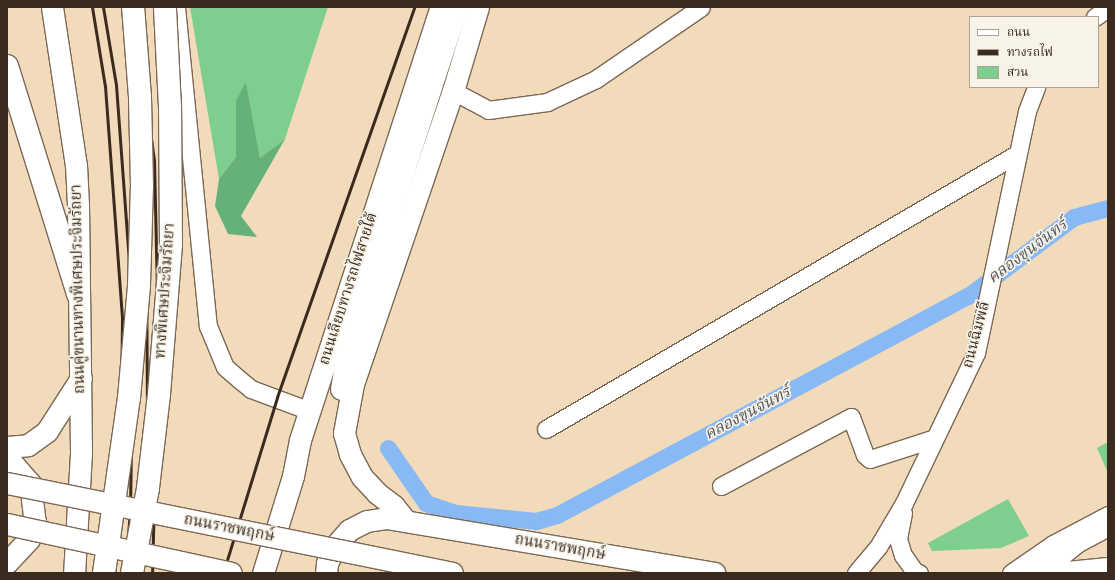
<!DOCTYPE html>
<html>
<head>
<meta charset="utf-8">
<style>
	body { margin:0 }
	#map { position:relative; width:1115px; height:580px; overflow:hidden; background:#f2dbbb; font-family:Vollkorn,"Noto Serif Thai",serif }
	div>[style] { position:absolute }
	.green>* { inset:0; background:#7dce8f }
	.forest>* { inset:0; background:#66b17a }
	.canal>* { height:17px; margin:-8.5px; padding:0 8.5px; transform-origin:8.5px; border-radius:8.5px; background:#88b9f4 }
	.roads { filter:drop-shadow(1px 0 #7b6855) drop-shadow(-1px 0 #7b6855) drop-shadow(0 1px #7b6855) drop-shadow(0 -1px #7b6855) }
	.minor>* { height:17px; margin:-8.5px; padding:0 8.5px; transform-origin:8.5px; border-radius:8.5px; background:#fff }
	.major>* { height:21px; margin:-10.5px; padding:0 10.5px; transform-origin:10.5px; border-radius:10.5px; background:#fff }
	.highway>* { height:22px; margin:-11px; padding:0 11px; transform-origin:11px; border-radius:11px; background:#fff }
	.rail>* { height:3px; margin:-1.5px; padding:0 1.5px; transform-origin:1.5px; border-radius:1.5px; background:#3b2a1e }
	.bridges { filter:drop-shadow(1px 0 #7b6855) drop-shadow(-1px 0 #7b6855) drop-shadow(0 1px #7b6855) drop-shadow(0 -1px #7b6855) }
	.major-bridge>* { height:21px; margin:-10.5px; padding:0 10.5px; transform-origin:10.5px; border-radius:10.5px; background:#fff }
	.highway-bridge>* { height:22px; margin:-11px; padding:0 11px; transform-origin:11px; border-radius:11px; background:#fff }
	span { translate:-50% -50%; white-space:nowrap; text-align:center; line-height:1.15; -webkit-text-stroke:3.5px #f7f3e8; paint-order:stroke }
	.street-label { font-size:15px; color:#3b2a1e }
	.water-label { font-size:16px; color:#52555e; font-style:italic }
	.frame { position:absolute; inset:0; border:8px solid #3b2a1e; pointer-events:none }
	.legend { position:absolute; left:969px; top:16px; width:130px; height:72px; box-sizing:border-box; background:#f7f3e8; border:1px solid #aca397; margin:0; padding:5px 7px; list-style:none; font-size:12px; color:#3b2a1e }
	.legend li { display:flex; align-items:center; gap:8px; height:20px }
	.legend b { width:20px; border:1px solid #aca397 }
</style>
</head>
<body>
<div id="map">
	<div class="green">
		<div style="clip-path:polygon(190px 7px,328px 7px,285px 139px,260px 158px,246px 83px,236px 100px,236px 157px,219px 179px)"></div>
		<div style="clip-path:polygon(1108px 442px,1108px 473px,1097px 448px)"></div>
		<div style="clip-path:polygon(1008px 499px,1029px 536px,1001px 548px,932px 551px,928px 543px)"></div>
	</div>
	<div class="forest">
		<div style="clip-path:polygon(246px 82px,260px 158px,285px 139px,241px 216px,257px 237px,228px 234px,215px 206px,219px 179px,236px 157px,236px 100px)"></div>
	</div>
	<div class="canal">
		<div style="left:388px;top:448px;width:67px;rotate:55.4deg"></div>
		<div style="left:426px;top:503px;width:31px;rotate:19deg"></div>
		<div style="left:455px;top:513px;width:81px;rotate:5.6deg"></div>
		<div style="left:536px;top:521px;width:22px;rotate:-16deg"></div>
		<div style="left:557px;top:515px;width:466px;rotate:-28.1deg"></div>
		<div style="left:968px;top:296px;width:132px;rotate:-36.7deg"></div>
		<div style="left:1074px;top:217px;width:35px;rotate:-15deg"></div>
	</div>
	<div class="roads">
		<div class="minor">
			<div style="left:176px;top:7px;width:321px;rotate:84.3deg"></div>
			<div style="left:208px;top:326px;width:44px;rotate:67.5deg"></div>
			<div style="left:225px;top:367px;width:20px;rotate:41deg"></div>
			<div style="left:240px;top:380px;width:14px;rotate:39deg"></div>
			<div style="left:251px;top:389px;width:63px;rotate:20.4deg"></div>
			<div style="left:1095px;top:17px;width:16px;rotate:-35deg"></div>
			<div style="left:453px;top:91px;width:40px;rotate:28deg"></div>
			<div style="left:488px;top:110px;width:60px;rotate:-7.7deg"></div>
			<div style="left:547px;top:102px;width:54px;rotate:-25.1deg"></div>
			<div style="left:596px;top:79px;width:127px;rotate:-34.4deg"></div>
			<div style="left:546px;top:429px;width:545px;rotate:-30.28deg"></div>
			<div style="left:721px;top:486px;width:147px;rotate:-28deg"></div>
			<div style="left:851px;top:417px;width:40px;rotate:69.8deg"></div>
			<div style="left:865px;top:455px;width:6px;rotate:39deg"></div>
			<div style="left:870px;top:459px;width:68px;rotate:-17.9deg"></div>
			<div style="left:903px;top:513px;width:26px;rotate:101deg"></div>
			<div style="left:898px;top:539px;width:17px;rotate:73deg"></div>
			<div style="left:903px;top:555px;width:21px;rotate:55deg"></div>
			<div style="left:915px;top:572px;width:4px;rotate:14deg"></div>
			<div style="left:856px;top:573px;width:34px;rotate:-50deg"></div>
			<div style="left:878px;top:547px;width:51px;rotate:-59.4deg"></div>
			<div style="left:904px;top:503px;width:166px;rotate:-64.4deg"></div>
			<div style="left:976px;top:353px;width:247px;rotate:-78.1deg"></div>
			<div style="left:1027px;top:111px;width:26px;rotate:-69deg"></div>
			<div style="left:1011px;top:573px;width:51px;rotate:-34.6deg"></div>
			<div style="left:1053px;top:544px;width:62px;rotate:-27.8deg"></div>
		</div>
		<div class="major">
			<div style="left:52px;top:7px;width:160px;rotate:81.4deg"></div>
			<div style="left:76px;top:165px;width:40px;rotate:87.1deg"></div>
			<div style="left:78px;top:205px;width:248px;rotate:89.3deg"></div>
			<div style="left:81px;top:453px;width:120px;rotate:93.3deg"></div>
			<div style="left:341px;top:389px;width:54px;rotate:-80.4deg"></div>
			<div style="left:350px;top:336px;width:346px;rotate:-72deg"></div>
			<div style="left:7px;top:447px;width:21px;rotate:-5deg"></div>
			<div style="left:28px;top:445px;width:24px;rotate:-36deg"></div>
			<div style="left:47px;top:431px;width:63px;rotate:-57.3deg"></div>
			<div style="left:7px;top:457px;width:35px;rotate:49deg"></div>
			<div style="left:30px;top:483px;width:38px;rotate:83deg"></div>
			<div style="left:35px;top:521px;width:19px;rotate:108deg"></div>
			<div style="left:29px;top:539px;width:33px;rotate:133deg"></div>
			<div style="left:406px;top:521px;width:19px;rotate:-129deg"></div>
			<div style="left:394px;top:506px;width:21px;rotate:-143deg"></div>
			<div style="left:377px;top:493px;width:22px;rotate:-133deg"></div>
			<div style="left:362px;top:477px;width:26px;rotate:-118deg"></div>
			<div style="left:350px;top:454px;width:22px;rotate:-106deg"></div>
			<div style="left:344px;top:433px;width:50px;rotate:-79.6deg"></div>
			<div style="left:353px;top:384px;width:310px;rotate:-71.2deg"></div>
			<div style="left:453px;top:91px;width:88px;rotate:-73.4deg"></div>
			<div style="left:263px;top:573px;width:102px;rotate:-72.8deg"></div>
			<div style="left:293px;top:476px;width:37px;rotate:-79deg"></div>
			<div style="left:300px;top:440px;width:455px;rotate:-72deg"></div>
			<div style="left:326px;top:573px;width:10px;rotate:-84deg"></div>
			<div style="left:327px;top:563px;width:20px;rotate:-63deg"></div>
			<div style="left:336px;top:545px;width:20px;rotate:-49deg"></div>
			<div style="left:349px;top:530px;width:20px;rotate:-27deg"></div>
			<div style="left:367px;top:521px;width:19px;rotate:-9deg"></div>
			<div style="left:386px;top:518px;width:333px;rotate:9.5deg"></div>
			<div style="left:1038px;top:573px;width:49px;rotate:-39.2deg"></div>
			<div style="left:1076px;top:542px;width:36px;rotate:-28deg"></div>
			<div style="left:1057px;top:573px;width:51px;rotate:-5.6deg"></div>
		</div>
		<div class="highway">
			<div style="left:7px;top:66px;width:239px;rotate:72.7deg"></div>
		</div>
	</div>
	<div class="rail">
		<div style="left:92px;top:7px;width:80px;rotate:80.7deg"></div>
		<div style="left:105px;top:86px;width:232px;rotate:85.8deg"></div>
		<div style="left:122px;top:317px;width:192px;rotate:90.6deg"></div>
		<div style="left:120px;top:509px;width:64px;rotate:95.4deg"></div>
		<div style="left:103px;top:7px;width:79px;rotate:80.5deg"></div>
		<div style="left:116px;top:85px;width:233px;rotate:85.8deg"></div>
		<div style="left:133px;top:317px;width:193px;rotate:90.9deg"></div>
		<div style="left:130px;top:510px;width:63px;rotate:94.5deg"></div>
		<div style="left:122px;top:7px;width:259px;rotate:84.7deg"></div>
		<div style="left:146px;top:265px;width:138px;rotate:89.6deg"></div>
		<div style="left:147px;top:403px;width:170px;rotate:92.7deg"></div>
		<div style="left:133px;top:7px;width:154px;rotate:82.2deg"></div>
		<div style="left:154px;top:160px;width:171px;rotate:88.7deg"></div>
		<div style="left:158px;top:331px;width:242px;rotate:91.4deg"></div>
		<div style="left:223px;top:573px;width:184px;rotate:-72.9deg"></div>
		<div style="left:277px;top:397px;width:413px;rotate:-70.6deg"></div>
	</div>
	<div class="bridges">
		<div class="major-bridge">
			<div style="left:7px;top:483px;width:454px;rotate:11.4deg"></div>
			<div style="left:7px;top:524px;width:229px;rotate:12.3deg"></div>
		</div>
		<div class="highway-bridge">
			<div style="left:104px;top:573px;width:177px;rotate:-81.9deg"></div>
			<div style="left:129px;top:398px;width:113px;rotate:-84.9deg"></div>
			<div style="left:139px;top:285px;width:99px;rotate:-88.3deg"></div>
			<div style="left:142px;top:186px;width:89px;rotate:-91.3deg"></div>
			<div style="left:140px;top:97px;width:90px;rotate:-94.4deg"></div>
			<div style="left:132px;top:573px;width:86px;rotate:-79.3deg"></div>
			<div style="left:148px;top:488px;width:95px;rotate:-83.3deg"></div>
			<div style="left:159px;top:394px;width:150px;rotate:-85.4deg"></div>
			<div style="left:171px;top:244px;width:137px;rotate:-90.4deg"></div>
			<div style="left:170px;top:107px;width:100px;rotate:-92.9deg"></div>
		</div>
	</div>
	<div class="street-label">
		<span style="left:79px;top:289px;rotate:-91deg">ถนนคู่ขนานทางพิเศษประจิมรัถยา</span>
		<span style="left:349px;top:289px;rotate:-72deg">ถนนเลียบทางรถไฟสายใต้</span>
		<span style="left:166px;top:291px;rotate:-86deg">ทางพิเศษประจิมรัถยา</span>
		<span style="left:977px;top:335px;rotate:-75deg">ถนนฉิมพลี</span>
		<span style="left:229px;top:529px;rotate:11deg">ถนนราชพฤกษ์</span>
		<span style="left:560px;top:548px;rotate:10deg">ถนนราชพฤกษ์</span>
	</div>
	<div class="water-label">
		<span style="left:1028px;top:252px;rotate:-37deg">คลองขุนจันทร์</span>
		<span style="left:748px;top:414px;rotate:-28deg">คลองขุนจันทร์</span>
	</div>
	<div class="frame"></div>
	<ul class="legend">
	<li><b style="height:5px;background:#fff"></b>ถนน</li>
	<li><b style="height:5px;background:#3b2a1e"></b>ทางรถไฟ</li>
	<li><b style="height:11px;background:#7dce8f"></b>สวน</li>
	</ul>
</div>
</body>
</html>
